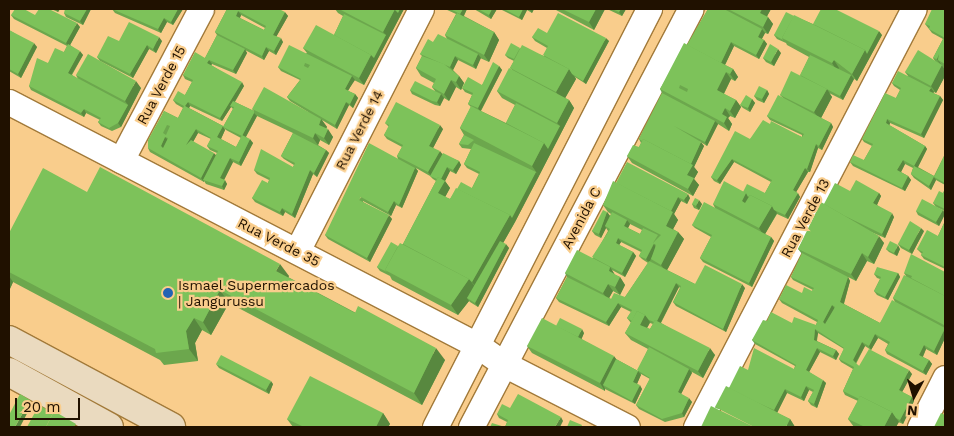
<!DOCTYPE html>
<html>
<head>
<meta charset="utf-8">
<style>
	body { margin:0 }
	#map { position:relative; width:954px; height:436px; overflow:hidden; background:#f9cd8c; font-family:"Work Sans",sans-serif }
	div>[style] { position:absolute }
	.roads { filter:drop-shadow(1px 0 #a27a3a) drop-shadow(-1px 0 #a27a3a) drop-shadow(0 1px #a27a3a) drop-shadow(0 -1px #a27a3a) }
	.minor>* { height:25px; margin:-12.5px; padding:0 12.5px; transform-origin:12.5px; border-radius:12.5px; background:#fff }
	.secondary>* { height:28px; margin:-14px; padding:0 14px; transform-origin:14px; border-radius:14px; background:#eadabf }
	.wall>* { inset:0; background:#6ca74d }
	.shaded-wall>* { inset:0; background:#58883f }
	.building>* { inset:0; background:#7dc25a }
	.dots>* { width:14px; height:14px; translate:-50% -50%; box-sizing:border-box; border:2px solid #f9cd8c; border-radius:50% }
	span { translate:-50% -50%; white-space:nowrap; text-align:center; line-height:1.15; -webkit-text-stroke:4.5px #f9cd8c; paint-order:stroke }
	.street-label { font-size:14px; color:#201100 }
	.poi-label { font-size:14px; color:#201100 }
	.left { translate:0 -50%; text-align:left }
	.frame { position:absolute; inset:0; border:10px solid #201100; pointer-events:none }
	.north { position:absolute; left:889px; top:371px; width:50px; height:50px; -webkit-text-stroke:4px #f9cd8c; paint-order:stroke; rotate:186deg; font-size:14px; font-weight:700; line-height:20px; text-align:center; color:#201100 }
	.north::after { content:''; display:block; margin:auto; width:18px; height:22px; background:#201100; clip-path:polygon(50% 0,100% 100%,50% 72%,0 100%) }
	.scale { position:absolute; left:15px; top:398px; width:65px; height:22px; box-sizing:border-box; border:2px solid #201100; border-top:0; padding-left:6px; font-size:15px; line-height:18px; white-space:nowrap; color:#201100; -webkit-text-stroke:4px #f9cd8c; paint-order:stroke }
</style>
</head>
<body>
<div id="map">
	<div class="roads">
		<div class="minor">
			<div style="left:9px;top:102px;width:527px;rotate:27.44deg"></div>
			<div style="left:477px;top:345px;width:33px;rotate:35deg"></div>
			<div style="left:504px;top:364px;width:138px;rotate:27.1deg"></div>
			<div style="left:121px;top:160px;width:171px;rotate:-62.1deg"></div>
			<div style="left:297px;top:251px;width:272px;rotate:-62.9deg"></div>
			<div style="left:435px;top:427px;width:470px;rotate:-62.9deg"></div>
			<div style="left:471px;top:427px;width:472px;rotate:-62.3deg"></div>
			<div style="left:696px;top:427px;width:471px;rotate:-62.5deg"></div>
			<div style="left:920px;top:427px;width:55px;rotate:-63deg"></div>
		</div>
		<div class="secondary">
			<div style="left:9px;top:340px;width:184px;rotate:28.2deg"></div>
			<div style="left:9px;top:372px;width:114px;rotate:28.8deg"></div>
		</div>
	</div>
	<div class="wall">
		<div style="clip-path:polygon(51px 9px,60px 9px,58px 12px)"></div>
		<div style="clip-path:polygon(91px 9px,83px 25px,66px 17px,64px 13px)"></div>
		<div style="clip-path:polygon(112px 9px,183px 9px,173px 25px,167px 22px,161px 33px,115px 13px)"></div>
		<div style="clip-path:polygon(evenodd,227px 9px,284px 12px,288px 16px,276px 37px,283px 42px,276px 55px,269px 51px,264px 60px,245px 50px,247px 53px,236px 74px,212px 64px,211px 65px,244px 86px,235px 102px,254px 111px,252px 109px,308px 112px,290px 101px,287px 97px,300px 80px,281px 71px,278px 67px,307px 53px,303px 48px,334px 35px,343px 16px,338px 13px,335px 9px,404px 9px,364px 85px,354px 80px,348px 91px,355px 94px,358px 98px,353px 108px,349px 105px,337px 129px,322px 120px,327px 127px,326px 128px,333px 137px,329px 145px,320px 140px,318px 145px,326px 150px,329px 153px,317px 177px,313px 174px,295px 218px,285px 212px,283px 216px,255px 202px,252px 198px,268px 183px,269px 180px,257px 174px,254px 170px,293px 167px,294px 165px,284px 159px,281px 156px,293px 133px,257px 116px,246px 137px,253px 143px,241px 166px,233px 162px,224px 180px,227px 184px,224px 190px,206px 184px,204px 181px,204px 182px,150px 152px,148px 148px,164px 111px,178px 118px,183px 108px,176px 104px,173px 100px,185px 95px,192px 82px,185px 79px,183px 75px,205px 58px,217px 35px,215px 32px,227px 9px,241px 15px,265px 28px,264px 30px,240px 18px,241px 15px,227px 9px,190px 106px,222px 121px,231px 107px,233px 109px,223px 127px,226px 130px,241px 138px,236px 147px,221px 139px,225px 130px,223px 126px,189px 108px,190px 106px,227px 9px,198px 133px,211px 139px,207px 146px,210px 150px,217px 153px,216px 155px,193px 142px,198px 133px)"></div>
		<div style="clip-path:polygon(445px 9px,467px 9px,464px 16px,494px 32px,499px 40px,489px 62px,480px 58px,476px 69px,458px 60px,453px 70px,459px 76px,464px 83px,461px 90px,456px 87px,449px 101px,444px 98px,440px 106px,435px 105px,412px 94px,410px 90px,435px 91px,432px 87px,434px 83px,421px 76px,416px 68px,422px 56px,420px 54px,433px 42px,447px 39px,445px 35px,456px 14px)"></div>
		<div style="clip-path:polygon(474px 9px,497px 9px,491px 19px)"></div>
		<div style="clip-path:polygon(500px 9px,534px 9px,532px 13px,527px 10px,522px 20px)"></div>
		<div style="clip-path:polygon(555px 9px,605px 9px,594px 30px,556px 10px)"></div>
		<div style="clip-path:polygon(607px 9px,626px 9px,622px 16px)"></div>
		<div style="clip-path:polygon(708px 9px,771px 9px,767px 16px,773px 24px,768px 34px,765px 33px,762px 39px,764px 40px,767px 44px,759px 59px,734px 46px,725px 65px,733px 69px,738px 77px,735px 81px,731px 79px,724px 94px,736px 100px,741px 107px,735px 118px,730px 116px,728px 118px,732px 124px,729px 131px,718px 124px,707px 146px,699px 141px,704px 146px,694px 167px,698px 172px,694px 179px,699px 185px,693px 196px,632px 163px,627px 156px,639px 147px,641px 143px,639px 139px,662px 93px,660px 89px,687px 45px)"></div>
		<div style="clip-path:polygon(945px 9px,945px 69px,944px 68px,945px 70px,945px 76px,936px 93px,934px 92px,933px 93px,940px 96px,943px 100px,924px 138px,890px 123px,889px 125px,925px 146px,927px 149px,918px 167px,934px 176px,945px 154px,945px 185px,936px 180px,931px 190px,914px 178px,911px 174px,913px 168px,905px 164px,901px 172px,908px 176px,911px 180px,905px 191px,853px 166px,850px 162px,864px 160px,872px 146px,864px 142px,862px 139px,896px 98px,900px 90px,894px 86px,892px 83px,908px 76px,905px 72px,935px 61px,933px 58px,943px 39px,932px 33px,929px 29px,925px 24px)"></div>
		<div style="clip-path:polygon(11px 15px,35px 15px,80px 27px,70px 45px,83px 55px,72px 75px,78px 79px,76px 75px,141px 88px,121px 127px,112px 131px,101px 126px,98px 122px,100px 120px,86px 113px,84px 117px,31px 90px,29px 86px,48px 63px,64px 52px,67px 46px,14px 19px)"></div>
		<div style="clip-path:polygon(794px 16px,813px 24px,882px 35px,857px 81px,853px 78px,854px 79px,843px 100px,829px 93px,832px 97px,821px 118px,831px 123px,833px 127px,822px 150px,818px 148px,810px 172px,808px 172px,796px 192px,800px 197px,788px 219px,777px 214px,765px 234px,771px 237px,774px 241px,752px 287px,703px 262px,700px 258px,711px 237px,695px 228px,692px 225px,715px 208px,713px 204px,743px 192px,765px 193px,771px 182px,734px 162px,720px 184px,714px 181px,711px 177px,750px 139px,770px 124px,802px 137px,802px 135px,770px 120px,767px 116px,783px 98px,780px 95px,800px 76px,809px 57px,787px 45px,786px 43px,777px 39px,774px 35px)"></div>
		<div style="clip-path:polygon(9px 30px,37px 47px,21px 78px,9px 71px)"></div>
		<div style="clip-path:polygon(547px 33px,609px 41px,586px 84px,575px 77px,576px 79px,565px 98px,569px 100px,574px 108px,515px 222px,503px 243px,509px 248px,478px 307px,470px 302px,469px 301px,458px 315px,392px 280px,390px 276px,380px 271px,377px 267px,398px 246px,403px 244px,436px 181px,433px 179px,430px 176px,416px 168px,418px 171px,402px 208px,396px 205px,391px 216px,363px 201px,363px 202px,392px 219px,370px 262px,328px 239px,325px 235px,398px 159px,397px 156px,402px 147px,387px 139px,384px 135px,389px 127px,385px 123px,443px 129px,433px 148px,442px 154px,459px 161px,461px 165px,456px 174px,450px 171px,445px 181px,450px 188px,445px 197px,450px 199px,457px 189px,472px 188px,479px 174px,467px 168px,464px 164px,472px 147px,471px 149px,462px 148px,459px 144px,464px 135px,460px 128px,471px 107px,468px 104px,472px 95px,465px 92px,462px 88px,482px 85px,499px 66px,502px 70px,481px 111px,506px 123px,515px 105px,502px 98px,497px 91px,512px 70px,510px 68px,514px 61px,508px 58px,505px 55px,521px 48px,544px 56px,547px 48px,535px 41px,532px 37px)"></div>
		<div style="clip-path:polygon(119px 41px,162px 41px,156px 53px,149px 49px,133px 78px,100px 61px,97px 57px)"></div>
		<div style="clip-path:polygon(781px 53px,774px 66px,766px 62px,763px 58px)"></div>
		<div style="clip-path:polygon(767px 90px,769px 94px,764px 103px,757px 100px,754px 96px)"></div>
		<div style="clip-path:polygon(752px 99px,755px 103px,750px 112px,743px 108px,740px 105px)"></div>
		<div style="clip-path:polygon(evenodd,616px 183px,690px 198px,687px 204px,681px 201px,674px 214px,678px 220px,673px 229px,678px 232px,684px 239px,667px 270px,695px 284px,745px 288px,726px 332px,676px 306px,673px 302px,680px 288px,679px 287px,661px 323px,715px 355px,703px 378px,692px 372px,681px 394px,692px 402px,684px 417px,665px 422px,639px 409px,636px 405px,650px 379px,641px 374px,637px 384px,642px 389px,635px 404px,605px 389px,605px 391px,532px 353px,527px 346px,556px 326px,584px 333px,581px 339px,616px 359px,638px 371px,648px 349px,631px 340px,625px 333px,631px 323px,627px 318px,631px 312px,621px 307px,609px 326px,559px 302px,556px 298px,567px 277px,565px 273px,593px 258px,608px 231px,606px 228px,601px 238px,595px 235px,592px 231px,607px 212px,610px 216px,611px 214px,608px 212px,603px 205px,616px 183px,630px 224px,642px 230px,640px 234px,628px 228px,630px 224px,616px 183px,621px 242px,641px 252px,639px 256px,642px 259px,648px 263px,625px 297px,611px 299px,609px 298px,613px 291px,620px 295px,625px 285px,620px 277px,615px 275px,612px 270px,625px 277px,636px 256px,633px 252px,619px 245px,621px 242px,616px 183px,650px 323px,653px 324px,650px 329px,647px 328px,650px 323px)"></div>
		<div style="clip-path:polygon(945px 189px,945px 211px,936px 207px,933px 203px,943px 193px)"></div>
		<div style="clip-path:polygon(850px 191px,879px 193px,881px 196px,877px 205px,894px 217px,885px 238px,871px 232px,884px 243px,874px 264px,867px 261px,856px 281px,848px 277px,850px 281px,844px 304px,880px 323px,895px 302px,893px 298px,906px 276px,904px 273px,945px 272px,945px 338px,937px 355px,926px 349px,923px 357px,929px 360px,932px 364px,926px 375px,887px 354px,885px 350px,888px 344px,878px 338px,871px 350px,865px 346px,856px 364px,859px 366px,912px 374px,902px 392px,912px 397px,914px 401px,903px 424px,898px 422px,896px 427px,854px 427px,848px 419px,858px 401px,845px 395px,843px 391px,853px 369px,841px 362px,839px 359px,844px 349px,818px 333px,817px 341px,836px 350px,839px 354px,836px 360px,820px 352px,809px 372px,826px 383px,817px 408px,811px 405px,808px 401px,813px 392px,809px 390px,804px 401px,787px 393px,777px 413px,790px 419px,795px 427px,715px 408px,729px 388px,748px 370px,794px 369px,795px 366px,755px 344px,752px 340px,767px 321px,816px 325px,817px 322px,782px 303px,779px 299px,802px 293px,812px 291px,813px 290px,793px 280px,791px 277px,802px 254px,798px 249px,824px 204px)"></div>
		<div style="clip-path:polygon(87px 192px,289px 276px,288px 277px,445px 360px,422px 405px,229px 303px,211px 335px,202px 330px,195px 343px,198px 361px,164px 365px,160px 360px,13px 282px,9px 291px,9px 233px)"></div>
		<div style="clip-path:polygon(692px 204px,702px 204px,699px 210px,694px 208px)"></div>
		<div style="clip-path:polygon(943px 210px,945px 214px,939px 226px,918px 215px,916px 211px)"></div>
		<div style="clip-path:polygon(945px 221px,945px 269px,924px 259px,921px 255px,922px 254px,917px 249px,938px 236px)"></div>
		<div style="clip-path:polygon(924px 231px,912px 254px,901px 248px,898px 244px)"></div>
		<div style="clip-path:polygon(886px 249px,900px 249px,897px 256px,889px 252px)"></div>
		<div style="clip-path:polygon(898px 273px,900px 277px,888px 300px,877px 295px,874px 291px,880px 279px,877px 278px,874px 274px)"></div>
		<div style="clip-path:polygon(216px 364px,273px 384px,269px 394px,219px 368px)"></div>
		<div style="clip-path:polygon(510px 408px,563px 421px,505px 427px,507px 422px,499px 418px,497px 414px)"></div>
		<div style="clip-path:polygon(383px 413px,390px 424px,388px 427px,293px 427px,287px 419px)"></div>
	</div>
	<div class="shaded-wall">
		<div style="clip-path:polygon(55px 9px,60px 9px,58px 12px)"></div>
		<div style="clip-path:polygon(87px 9px,91px 9px,83px 25px,80px 21px)"></div>
		<div style="clip-path:polygon(178px 9px,183px 9px,173px 25px,171px 22px)"></div>
		<div style="clip-path:polygon(395px 9px,404px 9px,364px 85px,359px 78px,371px 55px,386px 35px,383px 32px)"></div>
		<div style="clip-path:polygon(463px 9px,467px 9px,463px 17px,460px 14px)"></div>
		<div style="clip-path:polygon(492px 9px,497px 9px,491px 19px,489px 15px)"></div>
		<div style="clip-path:polygon(523px 9px,526px 9px,527px 10px,522px 20px,519px 17px)"></div>
		<div style="clip-path:polygon(529px 9px,534px 9px,532px 13px)"></div>
		<div style="clip-path:polygon(596px 9px,605px 9px,594px 30px,589px 22px)"></div>
		<div style="clip-path:polygon(621px 9px,626px 9px,622px 16px,619px 12px)"></div>
		<div style="clip-path:polygon(762px 9px,771px 9px,765px 20px,760px 13px)"></div>
		<div style="clip-path:polygon(238px 11px,241px 15px,239px 20px,236px 16px)"></div>
		<div style="clip-path:polygon(285px 12px,288px 16px,275px 39px,273px 35px)"></div>
		<div style="clip-path:polygon(768px 17px,773px 24px,768px 34px,763px 27px)"></div>
		<div style="clip-path:polygon(164px 18px,167px 22px,161px 33px,158px 29px)"></div>
		<div style="clip-path:polygon(77px 23px,80px 27px,69px 47px,66px 43px)"></div>
		<div style="clip-path:polygon(762px 29px,765px 33px,761px 40px,758px 37px)"></div>
		<div style="clip-path:polygon(879px 31px,882px 35px,857px 81px,852px 74px,865px 50px)"></div>
		<div style="clip-path:polygon(494px 32px,499px 40px,489px 62px,484px 55px)"></div>
		<div style="clip-path:polygon(159px 37px,162px 41px,156px 53px,153px 49px)"></div>
		<div style="clip-path:polygon(281px 38px,283px 42px,276px 55px,274px 51px)"></div>
		<div style="clip-path:polygon(606px 38px,609px 41px,586px 84px,583px 81px)"></div>
		<div style="clip-path:polygon(764px 40px,767px 44px,759px 59px,756px 55px)"></div>
		<div style="clip-path:polygon(731px 42px,734px 46px,723px 69px,720px 65px)"></div>
		<div style="clip-path:polygon(34px 43px,37px 47px,21px 78px,18px 74px)"></div>
		<div style="clip-path:polygon(147px 45px,149px 49px,133px 78px,130px 74px)"></div>
		<div style="clip-path:polygon(266px 47px,269px 51px,264px 60px,262px 56px)"></div>
		<div style="clip-path:polygon(245px 49px,247px 53px,236px 74px,233px 70px)"></div>
		<div style="clip-path:polygon(778px 49px,781px 53px,774px 66px,771px 62px)"></div>
		<div style="clip-path:polygon(80px 51px,83px 55px,70px 77px,68px 73px)"></div>
		<div style="clip-path:polygon(478px 54px,481px 58px,476px 69px,473px 65px)"></div>
		<div style="clip-path:polygon(939px 54px,938px 60px,945px 70px,945px 76px,936px 93px,931px 86px,941px 66px,937px 59px)"></div>
		<div style="clip-path:polygon(455px 56px,458px 60px,453px 70px,450px 67px)"></div>
		<div style="clip-path:polygon(209px 60px,212px 64px,210px 67px,207px 63px)"></div>
		<div style="clip-path:polygon(834px 60px,839px 68px,837px 71px,832px 63px)"></div>
		<div style="clip-path:polygon(499px 66px,502px 70px,480px 112px,478px 108px)"></div>
		<div style="clip-path:polygon(569px 69px,576px 79px,563px 102px,556px 92px)"></div>
		<div style="clip-path:polygon(733px 69px,738px 77px,735px 81px,730px 74px)"></div>
		<div style="clip-path:polygon(726px 72px,731px 79px,722px 97px,717px 90px)"></div>
		<div style="clip-path:polygon(851px 75px,854px 79px,843px 100px,840px 96px)"></div>
		<div style="clip-path:polygon(352px 76px,355px 80px,347px 92px,345px 89px)"></div>
		<div style="clip-path:polygon(459px 76px,464px 83px,461px 90px,456px 82px)"></div>
		<div style="clip-path:polygon(451px 80px,456px 87px,449px 101px,444px 94px)"></div>
		<div style="clip-path:polygon(136px 81px,141px 88px,121px 127px,118px 123px,128px 105px,125px 101px)"></div>
		<div style="clip-path:polygon(242px 82px,244px 86px,232px 106px,230px 106px,231px 107px,222px 121px,220px 118px)"></div>
		<div style="clip-path:polygon(931px 88px,934px 92px,932px 95px,929px 91px)"></div>
		<div style="clip-path:polygon(827px 89px,832px 97px,820px 120px,814px 112px)"></div>
		<div style="clip-path:polygon(767px 90px,769px 94px,764px 103px,762px 99px)"></div>
		<div style="clip-path:polygon(355px 94px,358px 98px,353px 108px,350px 104px)"></div>
		<div style="clip-path:polygon(441px 94px,444px 98px,440px 106px,437px 102px)"></div>
		<div style="clip-path:polygon(940px 96px,943px 100px,924px 138px,921px 134px)"></div>
		<div style="clip-path:polygon(752px 99px,755px 103px,750px 112px,748px 108px)"></div>
		<div style="clip-path:polygon(569px 100px,574px 108px,539px 176px,532px 166px,544px 143px,560px 126px,557px 123px)"></div>
		<div style="clip-path:polygon(736px 100px,741px 107px,735px 118px,730px 111px)"></div>
		<div style="clip-path:polygon(188px 102px,190px 106px,188px 110px,185px 106px)"></div>
		<div style="clip-path:polygon(346px 102px,349px 105px,337px 129px,335px 125px)"></div>
		<div style="clip-path:polygon(725px 108px,730px 116px,728px 118px,732px 124px,729px 131px,724px 123px,722px 114px)"></div>
		<div style="clip-path:polygon(84px 109px,86px 113px,84px 117px,81px 113px)"></div>
		<div style="clip-path:polygon(254px 113px,257px 116px,244px 140px,242px 136px)"></div>
		<div style="clip-path:polygon(321px 119px,327px 127px,324px 132px,319px 125px)"></div>
		<div style="clip-path:polygon(887px 119px,890px 123px,889px 127px,886px 123px)"></div>
		<div style="clip-path:polygon(715px 121px,718px 124px,707px 146px,705px 142px)"></div>
		<div style="clip-path:polygon(831px 123px,833px 127px,822px 150px,819px 146px)"></div>
		<div style="clip-path:polygon(440px 125px,443px 129px,432px 150px,429px 146px)"></div>
		<div style="clip-path:polygon(223px 126px,225px 130px,220px 141px,217px 137px)"></div>
		<div style="clip-path:polygon(196px 129px,198px 133px,189px 149px,186px 145px)"></div>
		<div style="clip-path:polygon(328px 129px,333px 137px,329px 145px,324px 138px)"></div>
		<div style="clip-path:polygon(315px 133px,320px 140px,318px 145px,313px 138px)"></div>
		<div style="clip-path:polygon(165px 137px,168px 140px,163px 150px,161px 146px)"></div>
		<div style="clip-path:polygon(250px 139px,253px 143px,241px 166px,239px 162px)"></div>
		<div style="clip-path:polygon(701px 142px,704px 146px,694px 167px,698px 172px,694px 179px,699px 185px,693px 196px,688px 189px,687px 175px,690px 166px)"></div>
		<div style="clip-path:polygon(816px 144px,818px 148px,810px 172px,807px 169px)"></div>
		<div style="clip-path:polygon(925px 146px,927px 149px,917px 169px,914px 166px)"></div>
		<div style="clip-path:polygon(326px 150px,329px 153px,317px 177px,314px 173px)"></div>
		<div style="clip-path:polygon(440px 151px,443px 155px,431px 176px,428px 172px)"></div>
		<div style="clip-path:polygon(214px 153px,217px 157px,203px 180px,204px 181px,204px 182px,201px 178px)"></div>
		<div style="clip-path:polygon(230px 158px,233px 162px,223px 182px,220px 178px)"></div>
		<div style="clip-path:polygon(732px 159px,734px 162px,720px 184px,717px 180px)"></div>
		<div style="clip-path:polygon(903px 160px,905px 164px,900px 174px,897px 170px)"></div>
		<div style="clip-path:polygon(459px 161px,461px 165px,456px 174px,453px 170px)"></div>
		<div style="clip-path:polygon(447px 167px,450px 171px,445px 181px,450px 188px,443px 201px,438px 193px,440px 181px)"></div>
		<div style="clip-path:polygon(415px 168px,418px 171px,402px 208px,399px 205px)"></div>
		<div style="clip-path:polygon(805px 168px,808px 172px,795px 194px,793px 190px)"></div>
		<div style="clip-path:polygon(310px 170px,313px 174px,295px 218px,292px 214px)"></div>
		<div style="clip-path:polygon(536px 172px,539px 176px,515px 222px,477px 289px,472px 282px,510px 215px)"></div>
		<div style="clip-path:polygon(908px 176px,911px 180px,905px 191px,902px 188px)"></div>
		<div style="clip-path:polygon(934px 177px,936px 180px,931px 190px,929px 186px)"></div>
		<div style="clip-path:polygon(225px 180px,227px 184px,224px 190px,222px 186px)"></div>
		<div style="clip-path:polygon(746px 193px,751px 200px,747px 208px,742px 201px)"></div>
		<div style="clip-path:polygon(798px 193px,800px 197px,788px 219px,785px 215px)"></div>
		<div style="clip-path:polygon(879px 193px,881px 196px,876px 207px,873px 203px)"></div>
		<div style="clip-path:polygon(688px 194px,690px 198px,687px 204px,684px 200px)"></div>
		<div style="clip-path:polygon(678px 197px,681px 201px,674px 214px,678px 220px,671px 233px,666px 226px,670px 213px)"></div>
		<div style="clip-path:polygon(699px 200px,702px 204px,699px 210px,696px 206px)"></div>
		<div style="clip-path:polygon(394px 201px,396px 205px,391px 216px,388px 212px)"></div>
		<div style="clip-path:polygon(772px 206px,777px 213px,764px 236px,759px 228px)"></div>
		<div style="clip-path:polygon(282px 208px,285px 212px,283px 216px,280px 212px)"></div>
		<div style="clip-path:polygon(943px 210px,945px 214px,939px 226px,936px 222px)"></div>
		<div style="clip-path:polygon(607px 212px,610px 216px,605px 226px,606px 228px,601px 238px,599px 234px)"></div>
		<div style="clip-path:polygon(892px 213px,894px 217px,885px 238px,882px 234px)"></div>
		<div style="clip-path:polygon(389px 215px,392px 219px,370px 262px,367px 258px)"></div>
		<div style="clip-path:polygon(627px 220px,630px 224px,627px 230px,624px 226px)"></div>
		<div style="clip-path:polygon(921px 228px,924px 231px,912px 254px,909px 250px)"></div>
		<div style="clip-path:polygon(678px 232px,684px 239px,666px 272px,661px 265px)"></div>
		<div style="clip-path:polygon(879px 236px,884px 243px,874px 264px,868px 257px)"></div>
		<div style="clip-path:polygon(771px 237px,774px 241px,752px 287px,749px 283px)"></div>
		<div style="clip-path:polygon(618px 238px,621px 242px,618px 247px,616px 243px)"></div>
		<div style="clip-path:polygon(506px 244px,509px 248px,478px 307px,475px 303px)"></div>
		<div style="clip-path:polygon(654px 244px,656px 248px,649px 263px,646px 259px)"></div>
		<div style="clip-path:polygon(898px 245px,900px 249px,897px 256px,894px 253px)"></div>
		<div style="clip-path:polygon(633px 252px,636px 256px,625px 277px,622px 273px)"></div>
		<div style="clip-path:polygon(862px 253px,867px 261px,856px 281px,851px 274px)"></div>
		<div style="clip-path:polygon(280px 264px,289px 276px,285px 284px,276px 271px)"></div>
		<div style="clip-path:polygon(610px 267px,615px 275px,609px 271px)"></div>
		<div style="clip-path:polygon(898px 273px,900px 277px,888px 300px,885px 297px)"></div>
		<div style="clip-path:polygon(9px 276px,13px 282px,9px 291px)"></div>
		<div style="clip-path:polygon(620px 277px,625px 285px,620px 295px,615px 287px)"></div>
		<div style="clip-path:polygon(848px 277px,850px 281px,843px 306px,840px 302px)"></div>
		<div style="clip-path:polygon(469px 279px,477px 289px,467px 298px,469px 301px,458px 315px,451px 305px)"></div>
		<div style="clip-path:polygon(676px 283px,679px 287px,659px 326px,656px 323px)"></div>
		<div style="clip-path:polygon(608px 284px,613px 291px,608px 300px,603px 293px)"></div>
		<div style="clip-path:polygon(742px 284px,745px 288px,726px 332px,723px 329px)"></div>
		<div style="clip-path:polygon(220px 290px,229px 303px,211px 335px,203px 322px)"></div>
		<div style="clip-path:polygon(618px 303px,621px 307px,609px 326px,606px 322px)"></div>
		<div style="clip-path:polygon(832px 305px,835px 309px,826px 326px,823px 322px)"></div>
		<div style="clip-path:polygon(645px 315px,650px 322px,645px 332px,640px 325px)"></div>
		<div style="clip-path:polygon(194px 318px,202px 330px,195px 343px,198px 361px,189px 349px,186px 331px)"></div>
		<div style="clip-path:polygon(582px 329px,584px 333px,580px 343px,577px 339px)"></div>
		<div style="clip-path:polygon(815px 329px,818px 333px,816px 343px,814px 340px)"></div>
		<div style="clip-path:polygon(945px 329px,945px 338px,937px 355px,934px 351px)"></div>
		<div style="clip-path:polygon(875px 334px,878px 338px,871px 350px,869px 346px)"></div>
		<div style="clip-path:polygon(862px 342px,865px 346px,855px 364px,853px 360px)"></div>
		<div style="clip-path:polygon(924px 345px,926px 349px,922px 358px,919px 355px)"></div>
		<div style="clip-path:polygon(436px 348px,445px 360px,422px 405px,414px 393px)"></div>
		<div style="clip-path:polygon(710px 348px,715px 355px,703px 378px,698px 371px)"></div>
		<div style="clip-path:polygon(817px 348px,820px 352px,808px 374px,806px 370px)"></div>
		<div style="clip-path:polygon(836px 350px,839px 354px,836px 360px,833px 356px)"></div>
		<div style="clip-path:polygon(614px 356px,619px 363px,603px 385px,605px 389px,605px 391px,600px 383px)"></div>
		<div style="clip-path:polygon(929px 360px,932px 364px,926px 375px,923px 371px)"></div>
		<div style="clip-path:polygon(689px 369px,692px 373px,680px 396px,678px 392px)"></div>
		<div style="clip-path:polygon(909px 370px,912px 374px,901px 394px,899px 390px)"></div>
		<div style="clip-path:polygon(638px 371px,641px 375px,636px 386px,633px 382px)"></div>
		<div style="clip-path:polygon(823px 380px,826px 383px,817px 408px,814px 404px)"></div>
		<div style="clip-path:polygon(271px 381px,273px 384px,269px 394px,266px 390px)"></div>
		<div style="clip-path:polygon(640px 385px,642px 389px,635px 404px,632px 401px)"></div>
		<div style="clip-path:polygon(806px 386px,809px 390px,804px 401px,801px 397px)"></div>
		<div style="clip-path:polygon(785px 389px,787px 393px,777px 413px,774px 410px)"></div>
		<div style="clip-path:polygon(912px 397px,914px 401px,903px 424px,900px 420px)"></div>
		<div style="clip-path:polygon(689px 398px,692px 402px,684px 417px,682px 413px)"></div>
		<div style="clip-path:polygon(30px 400px,32px 404px,20px 427px,15px 427px)"></div>
		<div style="clip-path:polygon(892px 412px,899px 422px,896px 427px,884px 427px)"></div>
		<div style="clip-path:polygon(383px 413px,390px 424px,388px 427px,376px 427px)"></div>
		<div style="clip-path:polygon(561px 417px,563px 421px,560px 427px,555px 427px)"></div>
		<div style="clip-path:polygon(790px 419px,795px 427px,786px 427px)"></div>
	</div>
	<div class="building">
		<div style="clip-path:polygon(15px 9px,24px 9px,35px 15px,39px 9px,49px 9px,77px 23px,66px 43px,11px 15px)"></div>
		<div style="clip-path:polygon(65px 9px,87px 9px,80px 21px,64px 13px)"></div>
		<div style="clip-path:polygon(112px 9px,178px 9px,171px 22px,164px 18px,158px 29px)"></div>
		<div style="clip-path:polygon(evenodd,227px 9px,281px 9px,281px 10px,285px 12px,273px 35px,281px 38px,274px 51px,266px 47px,262px 56px,215px 32px,227px 9px,238px 11px,266px 26px,264px 30px,236px 16px,238px 11px)"></div>
		<div style="clip-path:polygon(339px 9px,395px 9px,383px 32px)"></div>
		<div style="clip-path:polygon(394px 9px,400px 9px,398px 13px)"></div>
		<div style="clip-path:polygon(450px 9px,463px 9px,460px 14px)"></div>
		<div style="clip-path:polygon(478px 9px,492px 9px,489px 15px)"></div>
		<div style="clip-path:polygon(504px 9px,523px 9px,519px 17px)"></div>
		<div style="clip-path:polygon(562px 9px,596px 9px,589px 22px)"></div>
		<div style="clip-path:polygon(612px 9px,621px 9px,619px 12px)"></div>
		<div style="clip-path:polygon(708px 9px,724px 9px,762px 29px,758px 37px,764px 40px,756px 55px,731px 42px,721px 63px,687px 45px)"></div>
		<div style="clip-path:polygon(728px 9px,762px 9px,760px 13px,768px 17px,763px 27px)"></div>
		<div style="clip-path:polygon(821px 9px,835px 9px,879px 31px,867px 54px,865px 50px,813px 24px)"></div>
		<div style="clip-path:polygon(932px 9px,945px 9px,945px 38px,929px 29px,930px 26px,925px 24px)"></div>
		<div style="clip-path:polygon(786px 12px,794px 16px,782px 38px,783px 40px,774px 35px)"></div>
		<div style="clip-path:polygon(457px 13px,494px 32px,484px 55px,445px 35px)"></div>
		<div style="clip-path:polygon(558px 13px,606px 38px,583px 81px,572px 74px,569px 69px,543px 55px,548px 46px,532px 37px,538px 28px,547px 33px)"></div>
		<div style="clip-path:polygon(344px 14px,386px 35px,374px 58px,371px 55px,334px 35px)"></div>
		<div style="clip-path:polygon(794px 15px,865px 50px,852px 74px,834px 60px,832px 63px,782px 38px)"></div>
		<div style="clip-path:polygon(129px 22px,159px 37px,153px 49px,147px 45px,130px 74px,97px 57px,108px 36px,119px 41px)"></div>
		<div style="clip-path:polygon(316px 25px,371px 55px,359px 78px,303px 48px)"></div>
		<div style="clip-path:polygon(9px 30px,34px 43px,18px 74px,9px 69px)"></div>
		<div style="clip-path:polygon(438px 34px,478px 54px,473px 65px,455px 56px,450px 67px,420px 54px,428px 39px,433px 42px)"></div>
		<div style="clip-path:polygon(evenodd,217px 35px,245px 49px,233px 70px,209px 60px,207px 63px,242px 82px,220px 118px,188px 102px,185px 106px,223px 126px,217px 137px,236px 147px,242px 135px,250px 139px,239px 162px,230px 158px,220px 178px,225px 180px,222px 186px,203px 180px,218px 151px,207px 146px,211px 138px,196px 129px,186px 145px,191px 140px,214px 153px,201px 178px,148px 148px,148px 140px,164px 111px,178px 118px,184px 106px,173px 100px,178px 91px,185px 95px,193px 80px,183px 75px,195px 52px,205px 58px,217px 35px,167px 125px,170px 126px,166px 135px,163px 133px,167px 125px,217px 35px,165px 137px,168px 138px,163px 148px,161px 146px,165px 137px)"></div>
		<div style="clip-path:polygon(943px 39px,945px 40px,945px 64px,938px 60px,939px 54px,937px 59px,933px 58px)"></div>
		<div style="clip-path:polygon(511px 43px,520px 48px,514px 59px,505px 55px)"></div>
		<div style="clip-path:polygon(evenodd,684px 43px,733px 69px,730px 74px,726px 72px,717px 90px,736px 100px,730px 111px,725px 108px,722px 114px,727px 117px,724px 123px,660px 89px,684px 43px,680px 85px,688px 89px,687px 92px,679px 88px,680px 85px)"></div>
		<div style="clip-path:polygon(68px 44px,80px 51px,68px 73px,128px 105px,118px 123px,109px 128px,98px 122px,101px 118px,84px 109px,81px 113px,29px 86px,37px 58px,48px 63px,55px 48px,64px 52px)"></div>
		<div style="clip-path:polygon(770px 44px,778px 49px,771px 62px,763px 58px)"></div>
		<div style="clip-path:polygon(evenodd,289px 45px,352px 76px,345px 89px,355px 94px,350px 104px,346px 102px,335px 125px,287px 97px,301px 79px,278px 67px,289px 45px,305px 63px,310px 65px,308px 68px,304px 66px,305px 63px)"></div>
		<div style="clip-path:polygon(522px 45px,569px 69px,556px 92px,510px 68px)"></div>
		<div style="clip-path:polygon(918px 50px,942px 65px,931px 86px,905px 72px)"></div>
		<div style="clip-path:polygon(88px 54px,136px 81px,125px 101px,76px 75px)"></div>
		<div style="clip-path:polygon(810px 55px,851px 75px,840px 96px,800px 75px)"></div>
		<div style="clip-path:polygon(422px 56px,444px 64px,459px 76px,456px 82px,451px 80px,444px 94px,432px 87px,436px 79px,416px 68px)"></div>
		<div style="clip-path:polygon(493px 62px,499px 66px,478px 108px,468px 104px,473px 93px,462px 88px,468px 77px,482px 85px)"></div>
		<div style="clip-path:polygon(509px 68px,569px 100px,557px 123px,497px 91px)"></div>
		<div style="clip-path:polygon(791px 71px,827px 89px,814px 112px,780px 95px)"></div>
		<div style="clip-path:polygon(898px 71px,931px 88px,929px 91px,940px 96px,921px 134px,887px 119px,886px 123px,925px 146px,914px 166px,903px 160px,897px 170px,908px 176px,902px 188px,850px 162px,853px 155px,864px 160px,873px 144px,862px 139px,885px 93px,896px 98px,901px 88px,892px 83px)"></div>
		<div style="clip-path:polygon(415px 81px,441px 94px,437px 102px,432px 101px,410px 90px)"></div>
		<div style="clip-path:polygon(759px 86px,767px 90px,762px 99px,754px 96px)"></div>
		<div style="clip-path:polygon(264px 87px,321px 119px,319px 125px,328px 129px,324px 138px,315px 133px,313px 138px,252px 109px)"></div>
		<div style="clip-path:polygon(662px 93px,715px 121px,705px 142px,674px 126px,701px 142px,691px 164px,643px 139px,642px 141px,639px 139px)"></div>
		<div style="clip-path:polygon(746px 95px,752px 99px,748px 108px,740px 105px)"></div>
		<div style="clip-path:polygon(778px 95px,831px 123px,819px 146px,816px 144px,807px 169px,805px 168px,793px 190px,798px 193px,785px 215px,774px 210px,772px 206px,750px 195px,748px 197px,746px 193px,743px 192px,747px 184px,765px 193px,772px 180px,732px 159px,717px 180px,711px 177px,735px 131px,750px 139px,763px 120px,770px 124px,771px 121px,802px 137px,804px 134px,767px 116px)"></div>
		<div style="clip-path:polygon(233px 101px,254px 111px,254px 113px,242px 136px,223px 127px,234px 107px,230px 106px)"></div>
		<div style="clip-path:polygon(396px 102px,440px 125px,429px 146px,440px 151px,428px 172px,397px 156px,403px 145px,384px 135px,389px 125px,385px 123px)"></div>
		<div style="clip-path:polygon(516px 103px,560px 126px,548px 149px,544px 143px,506px 123px)"></div>
		<div style="clip-path:polygon(471px 106px,544px 143px,532px 166px,460px 128px)"></div>
		<div style="clip-path:polygon(293px 133px,326px 150px,314px 173px,310px 170px,292px 214px,282px 208px,280px 212px,252px 198px,262px 180px,268px 183px,270px 178px,254px 170px,261px 149px,293px 167px,295px 163px,281px 156px)"></div>
		<div style="clip-path:polygon(464px 135px,474px 140px,468px 145px,459px 144px)"></div>
		<div style="clip-path:polygon(643px 139px,693px 165px,687px 175px,694px 178px,688px 189px,627px 156px,633px 145px,639px 147px)"></div>
		<div style="clip-path:polygon(369px 143px,415px 168px,399px 205px,394px 201px,388px 212px,361px 197px,359px 200px,389px 215px,367px 258px,325px 235px)"></div>
		<div style="clip-path:polygon(474px 143px,536px 172px,512px 218px,510px 215px,457px 189px,461px 182px,472px 188px,480px 172px,464px 164px)"></div>
		<div style="clip-path:polygon(443px 153px,459px 161px,453px 170px,447px 167px,441px 179px,438px 177px,437px 179px,430px 176px)"></div>
		<div style="clip-path:polygon(945px 154px,945px 183px,934px 177px)"></div>
		<div style="clip-path:polygon(627px 162px,688px 194px,684px 200px,678px 197px,671px 211px,616px 183px)"></div>
		<div style="clip-path:polygon(914px 166px,934px 176px,929px 186px,911px 174px)"></div>
		<div style="clip-path:polygon(100px 167px,280px 264px,276px 271px,355px 313px,358px 306px,436px 348px,414px 393px,220px 290px,203px 322px,194px 318px,186px 331px,189px 349px,156px 353px,155px 349px,9px 272px,9px 233px,43px 168px,87px 192px)"></div>
		<div style="clip-path:polygon(438px 177px,445px 181px,438px 193px,450px 199px,456px 188px,510px 215px,472px 282px,469px 279px,403px 244px)"></div>
		<div style="clip-path:polygon(856px 180px,879px 193px,873px 203px,892px 213px,882px 234px,845px 216px,824px 204px,835px 183px,850px 191px)"></div>
		<div style="clip-path:polygon(613px 181px,673px 212px,666px 226px,678px 232px,661px 265px,651px 259px,656px 245px,653px 243px,661px 235px,603px 205px)"></div>
		<div style="clip-path:polygon(724px 181px,746px 193px,742px 201px,745px 203px,750px 195px,772px 206px,759px 228px,713px 204px)"></div>
		<div style="clip-path:polygon(945px 189px,945px 209px,933px 203px,939px 191px,943px 193px)"></div>
		<div style="clip-path:polygon(695px 198px,699px 200px,696px 206px,692px 204px)"></div>
		<div style="clip-path:polygon(922px 199px,943px 210px,936px 222px,916px 211px)"></div>
		<div style="clip-path:polygon(704px 202px,771px 237px,749px 283px,700px 258px,712px 235px,692px 225px)"></div>
		<div style="clip-path:polygon(821px 202px,879px 236px,868px 257px,862px 253px,851px 274px,798px 249px)"></div>
		<div style="clip-path:polygon(603px 210px,607px 212px,599px 234px,592px 231px)"></div>
		<div style="clip-path:polygon(612px 212px,627px 220px,624px 226px,640px 234px,643px 228px,658px 235px,653px 243px,654px 243px,646px 259px,639px 256px,642px 250px,618px 238px,616px 243px,633px 252px,622px 273px,592px 257px,610px 229px,605px 226px)"></div>
		<div style="clip-path:polygon(910px 221px,921px 228px,909px 250px,898px 244px)"></div>
		<div style="clip-path:polygon(945px 221px,945px 267px,921px 255px,923px 252px,917px 249px,927px 230px,938px 236px)"></div>
		<div style="clip-path:polygon(500px 241px,506px 244px,475px 303px,467px 298px)"></div>
		<div style="clip-path:polygon(890px 241px,898px 245px,894px 253px,886px 249px)"></div>
		<div style="clip-path:polygon(391px 242px,398px 246px,385px 270px,387px 272px,377px 267px)"></div>
		<div style="clip-path:polygon(400px 243px,469px 279px,451px 305px,385px 270px)"></div>
		<div style="clip-path:polygon(577px 250px,610px 267px,609px 271px,620px 277px,615px 287px,608px 284px,603px 293px,565px 273px)"></div>
		<div style="clip-path:polygon(evenodd,802px 253px,848px 277px,840px 302px,880px 323px,892px 300px,945px 328px,934px 351px,924px 345px,919px 355px,929px 360px,923px 371px,885px 350px,890px 342px,875px 334px,869px 346px,862px 342px,853px 360px,859px 366px,869px 349px,909px 370px,899px 390px,912px 397px,900px 420px,896px 418px,892px 412px,860px 396px,859px 399px,843px 391px,854px 367px,839px 359px,844px 348px,815px 329px,814px 340px,836px 350px,833px 356px,817px 348px,806px 370px,823px 380px,814px 404px,808px 401px,814px 390px,806px 386px,801px 397px,785px 389px,774px 410px,754px 401px,729px 388px,740px 366px,748px 370px,754px 348px,794px 369px,796px 365px,752px 340px,763px 320px,767px 321px,771px 312px,792px 323px,794px 317px,816px 325px,818px 320px,779px 299px,786px 285px,802px 293px,804px 287px,812px 291px,814px 288px,791px 277px,802px 253px,832px 305px,835px 307px,825px 324px,823px 322px,832px 305px)"></div>
		<div style="clip-path:polygon(911px 254px,945px 272px,945px 296px,911px 278px,912px 276px,904px 273px)"></div>
		<div style="clip-path:polygon(649px 261px,695px 284px,705px 265px,742px 284px,723px 329px,673px 302px,681px 286px,676px 283px,657px 321px,655px 320px,654px 322px,649px 320px,645px 315px,637px 311px,632px 321px,627px 318px,632px 310px,618px 303px,606px 322px,556px 298px,567px 277px,611px 299px,614px 293px,625px 297px)"></div>
		<div style="clip-path:polygon(877px 267px,898px 273px,885px 297px,874px 291px,881px 277px,874px 274px)"></div>
		<div style="clip-path:polygon(904px 275px,945px 296px,945px 322px,944px 325px,893px 298px)"></div>
		<div style="clip-path:polygon(637px 311px,645px 315px,640px 325px,650px 329px,655px 320px,710px 348px,698px 371px,625px 333px)"></div>
		<div style="clip-path:polygon(542px 318px,614px 356px,600px 383px,527px 346px)"></div>
		<div style="clip-path:polygon(560px 318px,582px 329px,578px 337px,556px 326px)"></div>
		<div style="clip-path:polygon(649px 347px,689px 369px,678px 392px,689px 398px,682px 413px,662px 419px,636px 405px,650px 378px,637px 370px)"></div>
		<div style="clip-path:polygon(221px 355px,271px 381px,266px 390px,216px 364px)"></div>
		<div style="clip-path:polygon(616px 359px,638px 371px,633px 382px,640px 385px,632px 401px,603px 385px)"></div>
		<div style="clip-path:polygon(310px 376px,383px 413px,376px 427px,304px 427px,287px 419px)"></div>
		<div style="clip-path:polygon(726px 386px,790px 419px,786px 427px,754px 427px,715px 407px)"></div>
		<div style="clip-path:polygon(20px 394px,30px 400px,15px 427px,9px 427px,9px 415px)"></div>
		<div style="clip-path:polygon(518px 394px,561px 417px,555px 427px,490px 427px,492px 423px,505px 427px,508px 420px,497px 414px,502px 404px,510px 408px)"></div>
		<div style="clip-path:polygon(860px 396px,892px 412px,884px 427px,865px 427px,848px 419px)"></div>
		<div style="clip-path:polygon(39px 405px,53px 413px,46px 427px,27px 427px)"></div>
		<div style="clip-path:polygon(711px 406px,754px 427px,701px 427px)"></div>
		<div style="clip-path:polygon(54px 411px,76px 424px,74px 427px,46px 427px)"></div>
		<div style="clip-path:polygon(941px 413px,945px 415px,945px 427px,934px 427px)"></div>
		<div style="clip-path:polygon(570px 420px,582px 425px,581px 427px,567px 427px)"></div>
	</div>
	<div class="dots">
		<div style="left:168px;top:293px;background:#2363b4"></div>
	</div>
	<div class="street-label">
		<span style="left:161px;top:85px;rotate:-62deg">Rua Verde 15</span>
		<span style="left:359px;top:130px;rotate:-63deg">Rua Verde 14</span>
		<span style="left:581px;top:218px;rotate:-62deg">Avenida C</span>
		<span style="left:805px;top:218px;rotate:-62deg">Rua Verde 13</span>
		<span style="left:279px;top:242px;rotate:27deg">Rua Verde 35</span>
	</div>
	<div class="poi-label">
		<span class="left" style="left:178px;top:293px">Ismael Supermercados<br>| Jangurussu</span>
	</div>
	<div class="frame"></div>
	<div class="north">N</div>
	<div class="scale">20 m</div>
</div>
</body>
</html>
